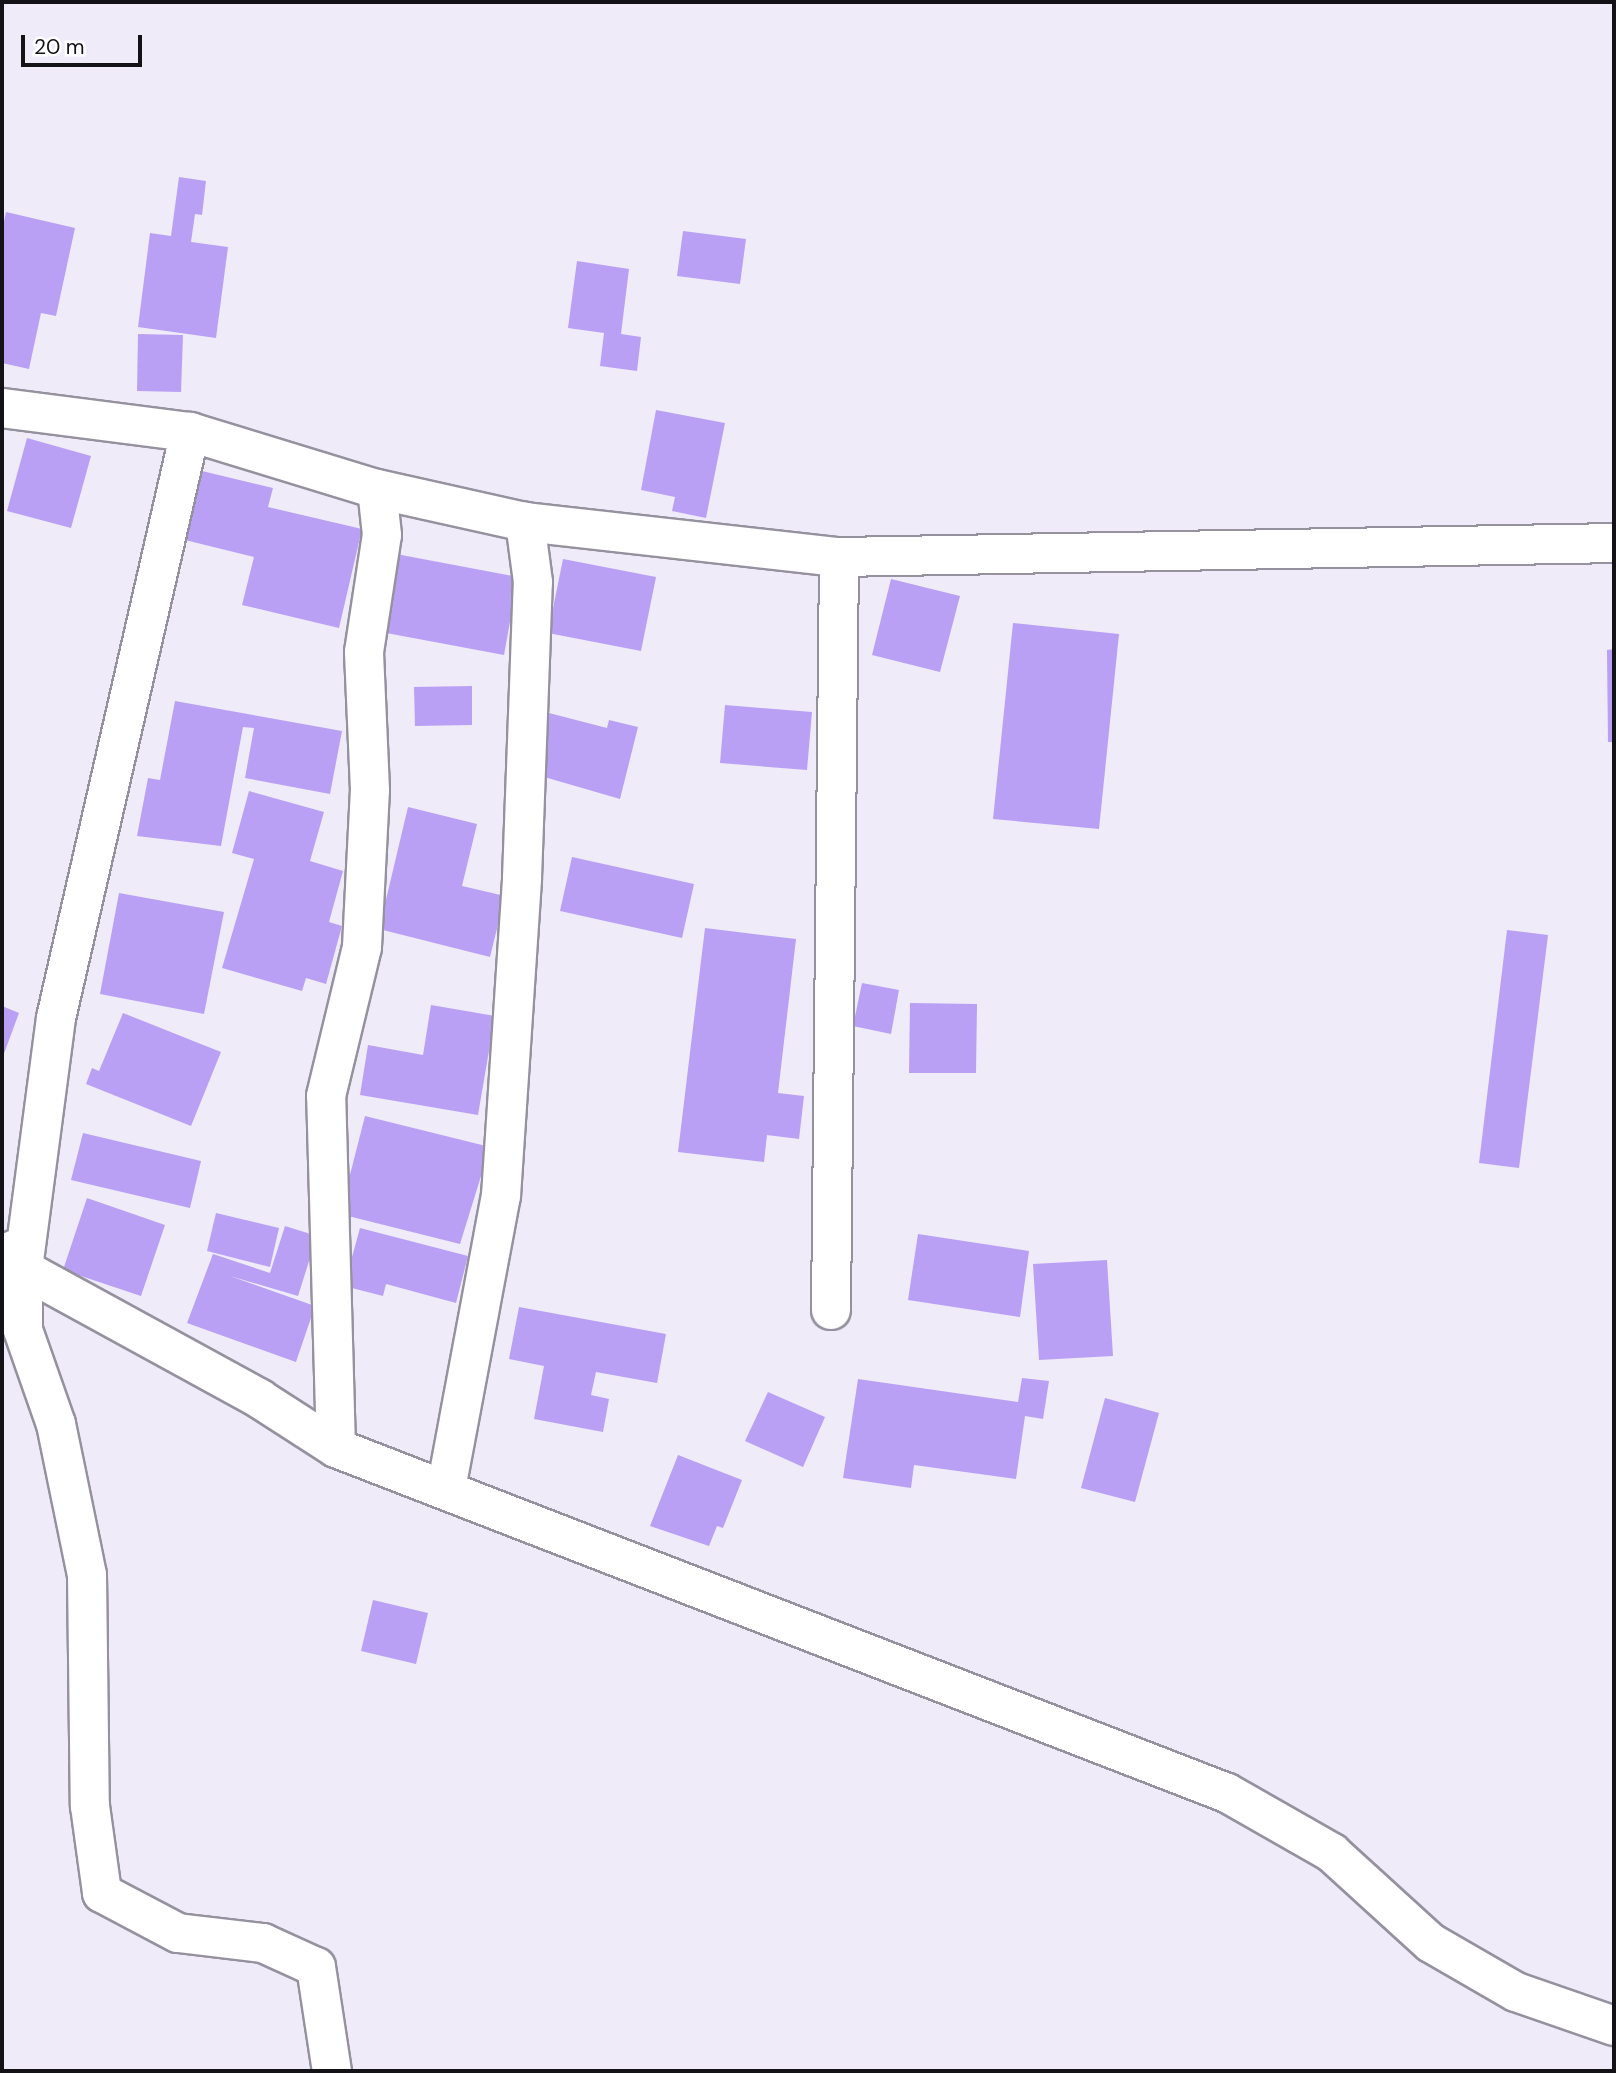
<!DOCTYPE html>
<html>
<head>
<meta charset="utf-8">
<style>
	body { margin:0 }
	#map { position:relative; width:1616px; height:2073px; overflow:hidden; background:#efebf9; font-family:"DM Sans",sans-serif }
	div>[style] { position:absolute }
	.building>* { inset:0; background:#b9a0f4 }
	.roads { filter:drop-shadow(2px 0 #95919e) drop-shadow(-2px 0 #95919e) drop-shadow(0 2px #95919e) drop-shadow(0 -2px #95919e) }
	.minor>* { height:38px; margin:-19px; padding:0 19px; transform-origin:19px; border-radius:19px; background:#fff }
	span { translate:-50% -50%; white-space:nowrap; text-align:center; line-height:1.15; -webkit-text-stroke:5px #fff; paint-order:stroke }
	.frame { position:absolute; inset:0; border:4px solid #131217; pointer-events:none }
	.scale { position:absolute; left:21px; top:35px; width:121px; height:32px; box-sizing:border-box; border:4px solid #131217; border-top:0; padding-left:9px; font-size:21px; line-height:24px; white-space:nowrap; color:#131217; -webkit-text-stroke:5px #fff; paint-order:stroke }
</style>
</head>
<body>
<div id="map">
	<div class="building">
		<div style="clip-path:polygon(179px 177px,206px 181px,202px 215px,195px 214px,191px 242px,228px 247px,216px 338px,138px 327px,150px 233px,171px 236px)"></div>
		<div style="clip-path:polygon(6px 212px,75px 228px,56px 316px,41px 313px,29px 369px,2px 363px,2px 231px)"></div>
		<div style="clip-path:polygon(683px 231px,746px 239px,740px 284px,677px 276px)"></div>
		<div style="clip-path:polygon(577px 261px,629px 269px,621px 334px,641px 337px,637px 371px,600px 366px,604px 333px,568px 328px)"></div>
		<div style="clip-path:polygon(138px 334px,183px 335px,181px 392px,137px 391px)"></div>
		<div style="clip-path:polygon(656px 410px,725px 423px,706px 518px,672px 511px,675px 497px,641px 490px)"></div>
		<div style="clip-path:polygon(27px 438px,91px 456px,71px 528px,7px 511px)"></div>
		<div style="clip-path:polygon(202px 471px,273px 488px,268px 507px,362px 529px,339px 628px,242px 605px,254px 557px,185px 540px)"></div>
		<div style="clip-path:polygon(396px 554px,518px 577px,504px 655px,381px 632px)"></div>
		<div style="clip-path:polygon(563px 559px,656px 577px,641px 651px,548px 633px)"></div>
		<div style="clip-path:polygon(891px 579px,960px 596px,940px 672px,872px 655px)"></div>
		<div style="clip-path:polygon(1013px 623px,1119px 634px,1099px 829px,993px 819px)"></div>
		<div style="clip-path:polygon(1614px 649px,1614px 742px,1608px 742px,1607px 650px)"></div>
		<div style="clip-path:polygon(472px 686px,472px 725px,415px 726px,414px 687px)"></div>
		<div style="clip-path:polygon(175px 701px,342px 731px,330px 794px,245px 778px,254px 728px,243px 727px,221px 846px,137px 836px,148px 778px,160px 780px)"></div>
		<div style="clip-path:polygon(725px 705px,812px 712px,807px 770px,720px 763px)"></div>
		<div style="clip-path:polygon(549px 713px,607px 728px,609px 720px,638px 727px,620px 799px,534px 774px)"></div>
		<div style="clip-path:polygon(249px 791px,324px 812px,310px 861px,343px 871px,329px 922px,342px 926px,326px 984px,306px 978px,302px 991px,222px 968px,254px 859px,232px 853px)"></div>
		<div style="clip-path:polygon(408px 807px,477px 824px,462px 886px,505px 896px,490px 957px,379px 929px)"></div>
		<div style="clip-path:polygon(572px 857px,694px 884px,682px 938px,560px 911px)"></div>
		<div style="clip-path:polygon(119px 893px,224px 912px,204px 1014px,100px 994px)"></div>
		<div style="clip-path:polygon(705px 928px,796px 939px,778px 1093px,804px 1096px,799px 1139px,767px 1135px,764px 1162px,678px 1152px)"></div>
		<div style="clip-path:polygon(1507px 930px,1548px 935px,1519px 1168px,1479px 1163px)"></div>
		<div style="clip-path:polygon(862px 983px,899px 990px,891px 1034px,853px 1026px)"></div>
		<div style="clip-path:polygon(910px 1003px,977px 1004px,976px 1073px,909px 1073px)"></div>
		<div style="clip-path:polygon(431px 1005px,495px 1016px,478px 1115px,360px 1095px,368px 1045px,423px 1055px)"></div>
		<div style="clip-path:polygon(2px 1006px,19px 1013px,2px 1059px)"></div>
		<div style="clip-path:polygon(123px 1013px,221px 1052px,191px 1126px,86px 1084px,92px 1068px,99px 1071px)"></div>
		<div style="clip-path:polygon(365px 1116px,490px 1147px,460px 1244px,340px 1214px)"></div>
		<div style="clip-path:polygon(83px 1133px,201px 1161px,190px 1208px,71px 1180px)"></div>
		<div style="clip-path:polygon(87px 1198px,165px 1225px,141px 1296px,63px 1270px)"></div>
		<div style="clip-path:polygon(216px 1213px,279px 1228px,270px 1267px,207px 1251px)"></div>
		<div style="clip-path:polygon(285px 1226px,317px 1236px,298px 1296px,230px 1276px,315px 1306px,296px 1362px,187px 1323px,213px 1254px,270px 1273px)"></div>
		<div style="clip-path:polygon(360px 1228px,468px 1256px,456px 1303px,386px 1284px,383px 1296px,344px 1286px)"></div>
		<div style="clip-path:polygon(918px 1234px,1029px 1251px,1020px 1317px,908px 1300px)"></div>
		<div style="clip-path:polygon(1107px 1260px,1113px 1356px,1039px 1360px,1033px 1264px)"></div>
		<div style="clip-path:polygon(519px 1307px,666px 1334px,657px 1383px,596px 1372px,591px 1395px,609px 1399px,603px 1432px,534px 1419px,544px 1366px,509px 1359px)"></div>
		<div style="clip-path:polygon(1022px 1378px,1049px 1381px,1043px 1419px,1025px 1416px,1016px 1479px,914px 1465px,911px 1488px,843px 1478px,858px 1379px,1018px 1402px)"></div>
		<div style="clip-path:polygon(768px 1392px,825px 1417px,803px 1467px,745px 1441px)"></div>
		<div style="clip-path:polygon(1105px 1398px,1159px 1413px,1135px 1502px,1081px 1488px)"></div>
		<div style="clip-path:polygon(678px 1455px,742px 1480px,723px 1528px,717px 1526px,709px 1546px,650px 1526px)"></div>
		<div style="clip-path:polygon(373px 1600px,428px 1613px,416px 1664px,361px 1651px)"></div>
	</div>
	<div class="roads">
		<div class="minor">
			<div style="left:2px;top:408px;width:190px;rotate:7.3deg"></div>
			<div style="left:190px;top:432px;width:195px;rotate:17deg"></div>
			<div style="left:377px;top:489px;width:152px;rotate:12.6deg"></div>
			<div style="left:525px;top:522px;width:316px;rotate:6.4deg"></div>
			<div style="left:839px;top:557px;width:775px;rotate:-1.03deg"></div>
			<div style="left:190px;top:432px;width:601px;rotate:102.88deg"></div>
			<div style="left:56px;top:1018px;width:253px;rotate:97.5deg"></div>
			<div style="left:23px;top:1269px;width:61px;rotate:90deg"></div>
			<div style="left:23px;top:1330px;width:100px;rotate:70.7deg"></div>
			<div style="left:56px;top:1424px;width:154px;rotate:78.4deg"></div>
			<div style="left:87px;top:1575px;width:231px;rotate:89.3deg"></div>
			<div style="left:90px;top:1806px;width:88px;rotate:82.1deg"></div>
			<div style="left:102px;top:1893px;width:86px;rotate:27.8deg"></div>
			<div style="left:178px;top:1933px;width:86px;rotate:6.7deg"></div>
			<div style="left:263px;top:1943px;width:58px;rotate:24.4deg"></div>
			<div style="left:316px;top:1967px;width:105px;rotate:81.3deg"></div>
			<div style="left:13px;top:1250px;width:21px;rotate:62deg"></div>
			<div style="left:23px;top:1269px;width:270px;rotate:28.7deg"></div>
			<div style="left:260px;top:1399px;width:90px;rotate:32.8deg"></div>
			<div style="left:336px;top:1448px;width:955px;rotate:21.17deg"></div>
			<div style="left:1227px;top:1793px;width:121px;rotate:29.7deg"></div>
			<div style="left:1332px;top:1853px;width:134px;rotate:42.3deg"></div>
			<div style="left:1431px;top:1943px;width:98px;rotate:30deg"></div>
			<div style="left:1516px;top:1992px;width:104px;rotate:19.1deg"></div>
			<div style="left:831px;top:1310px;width:753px;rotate:-89.39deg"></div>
			<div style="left:336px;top:1448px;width:352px;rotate:-91.6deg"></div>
			<div style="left:326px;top:1096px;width:153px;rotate:-76.4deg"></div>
			<div style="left:362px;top:947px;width:157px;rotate:-87.1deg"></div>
			<div style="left:370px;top:790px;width:138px;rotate:-92.5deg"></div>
			<div style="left:364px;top:652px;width:118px;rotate:-81.3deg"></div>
			<div style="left:382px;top:535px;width:46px;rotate:-96.2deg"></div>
			<div style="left:446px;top:1489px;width:298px;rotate:-79.4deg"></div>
			<div style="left:501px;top:1196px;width:319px;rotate:-86.2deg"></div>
			<div style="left:522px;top:878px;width:296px;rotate:-87.9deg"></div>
			<div style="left:533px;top:582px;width:61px;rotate:-97.6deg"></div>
		</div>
	</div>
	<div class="frame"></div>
	<div class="scale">20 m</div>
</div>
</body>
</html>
